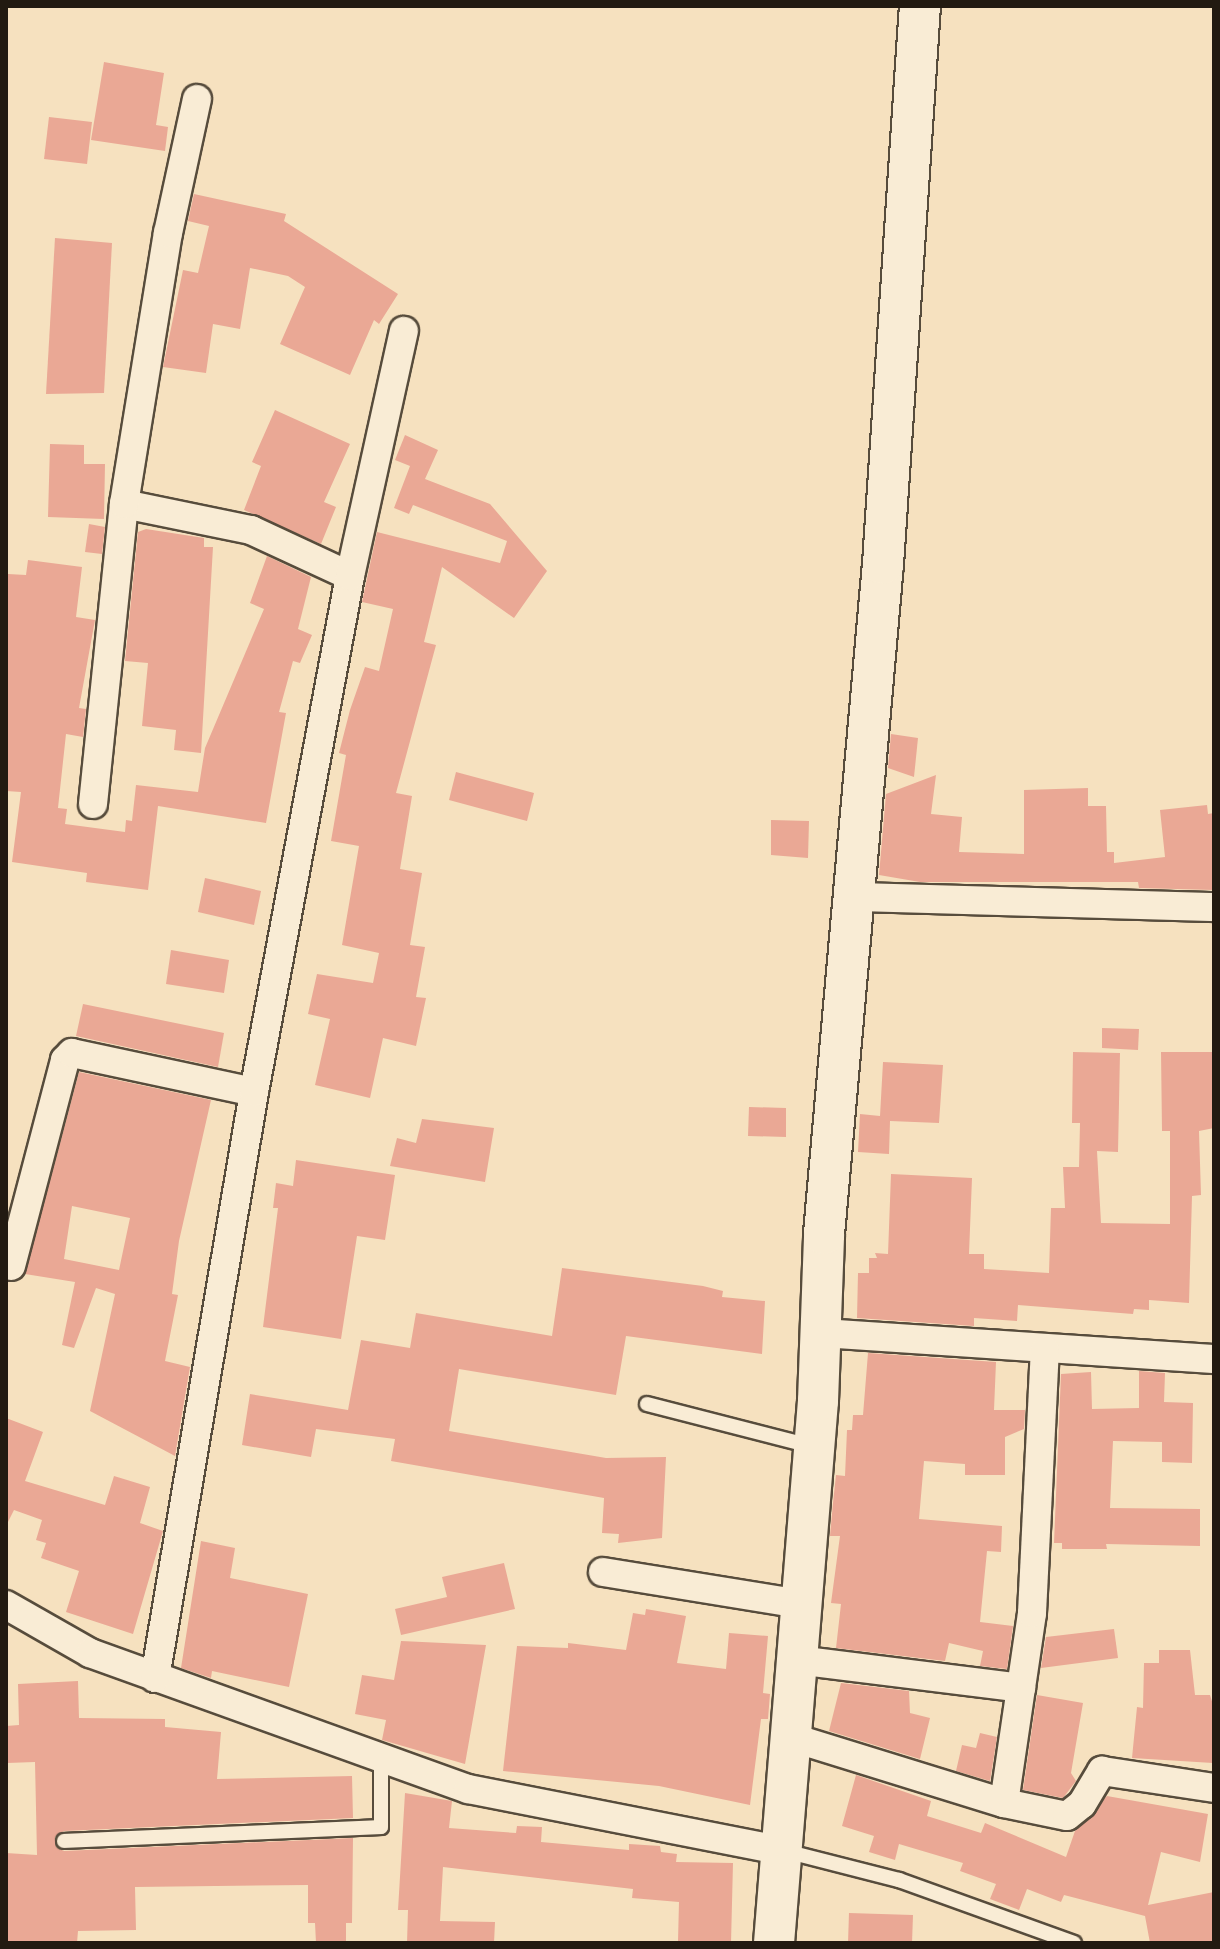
<!DOCTYPE html>
<html>
<head>
<meta charset="utf-8">
<style>
	body { margin:0 }
	#map { position:relative; width:1220px; height:1949px; overflow:hidden; background:#f6e1bf; font-family:Alegreya,serif }
	div>[style] { position:absolute }
	.building>* { inset:0; background:#eaa895 }
	.roads { filter:drop-shadow(2px 0 #574c3c) drop-shadow(-2px 0 #574c3c) drop-shadow(0 2px #574c3c) drop-shadow(0 -2px #574c3c) }
	.lane>* { height:14px; margin:-7px; padding:0 7px; transform-origin:7px; border-radius:7px; background:#f9ecd5 }
	.street>* { height:28px; margin:-14px; padding:0 14px; transform-origin:14px; border-radius:14px; background:#f9ecd5 }
	.secondary>* { height:40px; margin:-20px; padding:0 20px; transform-origin:20px; border-radius:20px; background:#f9ecd5 }
	span { translate:-50% -50%; white-space:nowrap; text-align:center; line-height:1.15; -webkit-text-stroke:7px #f9ecd5; paint-order:stroke }
	.frame { position:absolute; inset:0; border:8px solid #221a11; pointer-events:none }
</style>
</head>
<body>
<div id="map">
	<div class="building">
		<div style="clip-path:polygon(104px 62px,164px 73px,156px 125px,168px 127px,165px 151px,91px 140px)"></div>
		<div style="clip-path:polygon(49px 117px,92px 122px,87px 164px,44px 159px)"></div>
		<div style="clip-path:polygon(194px 194px,286px 214px,284px 221px,398px 294px,379px 324px,374px 320px,350px 375px,280px 344px,305px 287px,288px 276px,250px 268px,240px 329px,213px 324px,206px 373px,163px 367px,183px 270px,198px 273px,209px 226px,188px 221px)"></div>
		<div style="clip-path:polygon(55px 238px,112px 243px,104px 393px,46px 394px)"></div>
		<div style="clip-path:polygon(275px 410px,350px 444px,324px 502px,336px 507px,321px 544px,244px 510px,261px 466px,252px 462px)"></div>
		<div style="clip-path:polygon(405px 435px,438px 450px,425px 479px,490px 504px,547px 571px,514px 618px,442px 567px,424px 642px,436px 645px,396px 793px,412px 796px,400px 869px,422px 873px,410px 945px,425px 947px,416px 997px,426px 998px,416px 1046px,383px 1038px,370px 1098px,315px 1085px,330px 1019px,308px 1014px,317px 974px,373px 983px,379px 953px,342px 945px,359px 846px,331px 841px,346px 755px,339px 753px,350px 710px,365px 667px,379px 671px,393px 609px,362px 602px,377px 532px,500px 563px,507px 541px,413px 505px,409px 514px,394px 508px,410px 466px,395px 460px)"></div>
		<div style="clip-path:polygon(50px 444px,84px 445px,84px 464px,105px 464px,104px 519px,48px 517px)"></div>
		<div style="clip-path:polygon(89px 524px,105px 527px,102px 554px,85px 552px)"></div>
		<div style="clip-path:polygon(146px 529px,204px 538px,204px 547px,213px 547px,201px 753px,174px 750px,176px 730px,142px 726px,148px 663px,125px 661px,138px 532px)"></div>
		<div style="clip-path:polygon(267px 556px,311px 577px,298px 629px,312px 635px,300px 663px,293px 661px,279px 712px,286px 713px,266px 823px,158px 806px,148px 890px,86px 882px,87px 873px,12px 862px,21px 792px,6px 791px,8px 574px,26px 575px,28px 560px,82px 567px,76px 617px,95px 620px,79px 708px,86px 709px,83px 737px,66px 734px,58px 808px,67px 809px,65px 824px,125px 832px,126px 820px,132px 821px,136px 785px,198px 792px,205px 748px,264px 609px,250px 603px)"></div>
		<div style="clip-path:polygon(891px 734px,918px 738px,914px 777px,888px 768px)"></div>
		<div style="clip-path:polygon(456px 772px,534px 793px,527px 821px,449px 800px)"></div>
		<div style="clip-path:polygon(936px 775px,931px 814px,962px 817px,959px 852px,1024px 854px,1024px 790px,1088px 788px,1088px 806px,1106px 806px,1107px 852px,1114px 852px,1114px 863px,1165px 857px,1160px 810px,1207px 805px,1208px 814px,1214px 813px,1214px 890px,1139px 888px,1138px 882px,920px 882px,879px 875px,886px 794px)"></div>
		<div style="clip-path:polygon(771px 820px,809px 821px,808px 858px,771px 855px)"></div>
		<div style="clip-path:polygon(205px 878px,261px 891px,254px 925px,198px 912px)"></div>
		<div style="clip-path:polygon(171px 950px,229px 960px,224px 993px,166px 984px)"></div>
		<div style="clip-path:polygon(83px 1004px,224px 1033px,218px 1067px,76px 1036px)"></div>
		<div style="clip-path:polygon(1102px 1028px,1139px 1029px,1138px 1050px,1102px 1048px)"></div>
		<div style="clip-path:polygon(1073px 1052px,1120px 1053px,1118px 1152px,1097px 1151px,1101px 1223px,1170px 1224px,1170px 1131px,1162px 1131px,1161px 1052px,1214px 1052px,1214px 1128px,1199px 1131px,1201px 1195px,1192px 1196px,1189px 1303px,1149px 1300px,1149px 1310px,1134px 1309px,1133px 1314px,1018px 1305px,1017px 1321px,974px 1318px,974px 1326px,857px 1318px,858px 1273px,869px 1273px,869px 1258px,877px 1258px,875px 1253px,888px 1254px,891px 1174px,972px 1178px,969px 1254px,984px 1254px,984px 1269px,1049px 1273px,1051px 1208px,1065px 1208px,1063px 1167px,1079px 1167px,1080px 1123px,1072px 1123px)"></div>
		<div style="clip-path:polygon(883px 1062px,943px 1065px,939px 1123px,890px 1121px,889px 1154px,858px 1152px,860px 1114px,880px 1116px)"></div>
		<div style="clip-path:polygon(evenodd,79px 1072px,211px 1100px,179px 1241px,172px 1294px,178px 1295px,165px 1361px,190px 1367px,175px 1456px,90px 1411px,115px 1294px,96px 1288px,74px 1348px,62px 1345px,75px 1282px,25px 1274px,79px 1072px,72px 1206px,130px 1218px,119px 1270px,64px 1259px,72px 1206px)"></div>
		<div style="clip-path:polygon(749px 1107px,786px 1108px,786px 1137px,748px 1136px)"></div>
		<div style="clip-path:polygon(422px 1119px,494px 1128px,485px 1182px,390px 1166px,397px 1138px,416px 1143px)"></div>
		<div style="clip-path:polygon(296px 1160px,395px 1175px,385px 1240px,357px 1236px,341px 1339px,263px 1327px,278px 1208px,273px 1208px,276px 1183px,293px 1186px)"></div>
		<div style="clip-path:polygon(562px 1268px,703px 1286px,723px 1291px,722px 1297px,765px 1301px,762px 1354px,626px 1336px,616px 1395px,459px 1369px,449px 1431px,606px 1458px,666px 1457px,662px 1538px,618px 1543px,619px 1534px,602px 1533px,604px 1498px,391px 1461px,395px 1439px,316px 1429px,311px 1457px,242px 1445px,250px 1394px,348px 1410px,361px 1340px,410px 1348px,416px 1313px,552px 1336px)"></div>
		<div style="clip-path:polygon(868px 1353px,996px 1362px,994px 1410px,1025px 1410px,1024px 1429px,1005px 1437px,1005px 1475px,965px 1475px,965px 1464px,924px 1461px,919px 1519px,1002px 1526px,1001px 1552px,987px 1551px,980px 1622px,1013px 1626px,1007px 1669px,980px 1666px,983px 1651px,949px 1643px,945px 1661px,836px 1648px,841px 1604px,831px 1603px,840px 1536px,830px 1536px,833px 1503px,836px 1475px,845px 1476px,847px 1430px,852px 1430px,853px 1415px,863px 1415px)"></div>
		<div style="clip-path:polygon(1139px 1371px,1165px 1373px,1164px 1402px,1193px 1403px,1192px 1463px,1162px 1462px,1162px 1442px,1113px 1441px,1110px 1508px,1200px 1509px,1200px 1546px,1106px 1544px,1107px 1549px,1062px 1549px,1062px 1543px,1054px 1543px,1061px 1374px,1091px 1372px,1092px 1409px,1139px 1408px)"></div>
		<div style="clip-path:polygon(6px 1418px,43px 1432px,25px 1481px,105px 1505px,114px 1476px,150px 1487px,140px 1523px,163px 1531px,133px 1634px,66px 1612px,79px 1571px,41px 1558px,46px 1543px,36px 1540px,42px 1520px,14px 1510px,6px 1526px)"></div>
		<div style="clip-path:polygon(201px 1541px,235px 1548px,230px 1578px,308px 1594px,289px 1687px,212px 1671px,211px 1678px,181px 1668px)"></div>
		<div style="clip-path:polygon(504px 1563px,515px 1609px,401px 1635px,395px 1609px,447px 1597px,442px 1577px)"></div>
		<div style="clip-path:polygon(646px 1609px,686px 1616px,677px 1663px,726px 1669px,729px 1633px,768px 1636px,763px 1693px,770px 1694px,768px 1719px,761px 1719px,750px 1805px,659px 1786px,503px 1771px,517px 1646px,568px 1648px,568px 1643px,626px 1650px,633px 1613px,645px 1615px)"></div>
		<div style="clip-path:polygon(1114px 1629px,1118px 1658px,1041px 1668px,1046px 1637px)"></div>
		<div style="clip-path:polygon(401px 1641px,486px 1645px,465px 1764px,382px 1740px,386px 1720px,355px 1714px,362px 1675px,394px 1680px)"></div>
		<div style="clip-path:polygon(1159px 1650px,1190px 1650px,1195px 1695px,1210px 1695px,1214px 1708px,1213px 1763px,1132px 1758px,1137px 1707px,1143px 1708px,1144px 1663px,1159px 1663px)"></div>
		<div style="clip-path:polygon(78px 1681px,79px 1718px,165px 1719px,165px 1727px,221px 1732px,217px 1779px,352px 1776px,353px 1818px,64px 1831px,55px 1837px,56px 1847px,64px 1851px,353px 1838px,352px 1923px,346px 1923px,346px 1943px,316px 1943px,315px 1923px,308px 1923px,308px 1885px,135px 1887px,136px 1930px,78px 1931px,77px 1943px,6px 1943px,6px 1853px,37px 1855px,35px 1762px,7px 1763px,6px 1726px,19px 1725px,18px 1684px)"></div>
		<div style="clip-path:polygon(841px 1683px,909px 1691px,910px 1713px,930px 1718px,920px 1759px,829px 1731px)"></div>
		<div style="clip-path:polygon(1037px 1695px,1083px 1703px,1071px 1773px,1076px 1781px,1063px 1798px,1023px 1790px)"></div>
		<div style="clip-path:polygon(980px 1733px,997px 1737px,990px 1781px,956px 1771px,962px 1745px,976px 1748px)"></div>
		<div style="clip-path:polygon(856px 1775px,931px 1801px,927px 1816px,981px 1833px,985px 1823px,1066px 1857px,1075px 1831px,1107px 1796px,1208px 1814px,1200px 1862px,1161px 1852px,1148px 1905px,1214px 1892px,1214px 1943px,1150px 1943px,1145px 1916px,1064px 1895px,1061px 1902px,1027px 1889px,1019px 1910px,990px 1899px,996px 1884px,960px 1871px,963px 1863px,899px 1844px,895px 1860px,869px 1852px,874px 1836px,842px 1826px)"></div>
		<div style="clip-path:polygon(405px 1793px,452px 1801px,449px 1828px,516px 1833px,517px 1826px,542px 1827px,541px 1842px,629px 1850px,629px 1844px,660px 1846px,661px 1852px,677px 1854px,676px 1862px,733px 1863px,731px 1943px,678px 1941px,679px 1902px,632px 1898px,633px 1889px,443px 1867px,440px 1921px,495px 1922px,494px 1943px,407px 1943px,408px 1910px,398px 1910px)"></div>
		<div style="clip-path:polygon(849px 1913px,913px 1915px,912px 1943px,848px 1943px)"></div>
	</div>
	<div class="roads">
		<div class="lane">
			<div style="left:647px;top:1404px;width:169px;rotate:14.4deg"></div>
			<div style="left:64px;top:1841px;width:317px;rotate:-2.5deg"></div>
			<div style="left:381px;top:1827px;width:66px;rotate:-90deg"></div>
			<div style="left:785px;top:1851px;width:118px;rotate:14.3deg"></div>
			<div style="left:899px;top:1880px;width:186px;rotate:19.8deg"></div>
		</div>
		<div class="street">
			<div style="left:124px;top:504px;width:130px;rotate:11.6deg"></div>
			<div style="left:251px;top:530px;width:109px;rotate:24.9deg"></div>
			<div style="left:93px;top:804px;width:302px;rotate:-84.1deg"></div>
			<div style="left:124px;top:504px;width:275px;rotate:-80.8deg"></div>
			<div style="left:168px;top:233px;width:137px;rotate:-77.8deg"></div>
			<div style="left:855px;top:897px;width:359px;rotate:1.6deg"></div>
			<div style="left:11px;top:1266px;width:213px;rotate:-75.3deg"></div>
			<div style="left:65px;top:1060px;width:10px;rotate:-45deg"></div>
			<div style="left:72px;top:1053px;width:186px;rotate:12.1deg"></div>
			<div style="left:821px;top:1333px;width:394px;rotate:3.8deg"></div>
			<div style="left:603px;top:1572px;width:201px;rotate:9.2deg"></div>
			<div style="left:6px;top:1605px;width:97px;rotate:29.7deg"></div>
			<div style="left:90px;top:1653px;width:402px;rotate:19.8deg"></div>
			<div style="left:468px;top:1789px;width:317px;rotate:11.1deg"></div>
			<div style="left:797px;top:1660px;width:226px;rotate:7.1deg"></div>
			<div style="left:155px;top:1678px;width:594px;rotate:-80.41deg"></div>
			<div style="left:254px;top:1092px;width:525px;rotate:-79.46deg"></div>
			<div style="left:350px;top:576px;width:251px;rotate:-77.6deg"></div>
			<div style="left:787px;top:1736px;width:227px;rotate:17.2deg"></div>
			<div style="left:1004px;top:1803px;width:64px;rotate:11.7deg"></div>
			<div style="left:1067px;top:1816px;width:19px;rotate:-39deg"></div>
			<div style="left:1082px;top:1804px;width:39px;rotate:-59deg"></div>
			<div style="left:1102px;top:1771px;width:113px;rotate:8.6deg"></div>
			<div style="left:1004px;top:1803px;width:192px;rotate:-81.6deg"></div>
			<div style="left:1032px;top:1613px;width:263px;rotate:-87.2deg"></div>
		</div>
		<div class="secondary">
			<div style="left:774px;top:1943px;width:544px;rotate:-85.36deg"></div>
			<div style="left:818px;top:1401px;width:167px;rotate:-87.9deg"></div>
			<div style="left:824px;top:1234px;width:673px;rotate:-84.97deg"></div>
			<div style="left:883px;top:564px;width:559px;rotate:-86.21deg"></div>
		</div>
	</div>
	<div class="frame"></div>
</div>
</body>
</html>
